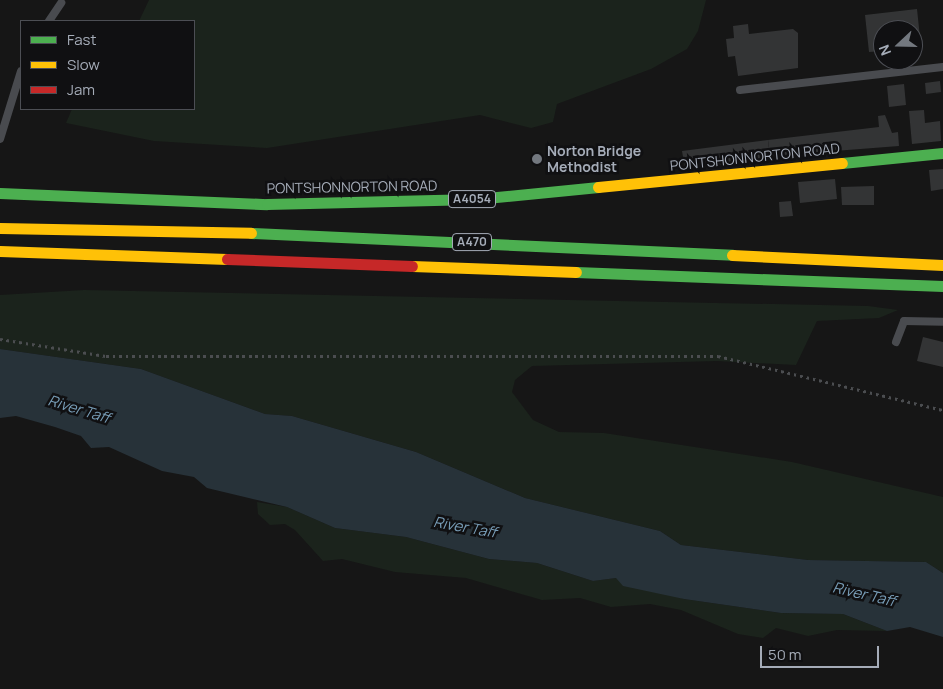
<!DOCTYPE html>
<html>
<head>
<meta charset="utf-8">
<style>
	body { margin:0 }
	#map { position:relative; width:943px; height:689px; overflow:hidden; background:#161616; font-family:Manrope,sans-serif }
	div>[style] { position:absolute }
	.green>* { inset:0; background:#1b231c }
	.water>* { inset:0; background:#273239 }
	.building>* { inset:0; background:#333435 }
	.path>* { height:3px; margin-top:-1.5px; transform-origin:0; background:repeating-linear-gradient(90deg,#4b4d50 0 2.5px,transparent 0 6.5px) }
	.lane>* { height:8px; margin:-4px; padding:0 4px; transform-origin:4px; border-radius:4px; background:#494b4f }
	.fast>* { height:11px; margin:-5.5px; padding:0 5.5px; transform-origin:5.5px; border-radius:5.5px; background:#4caf50 }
	.slow>* { height:11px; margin:-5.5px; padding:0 5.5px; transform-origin:5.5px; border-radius:5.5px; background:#ffc107 }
	.jam>* { height:11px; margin:-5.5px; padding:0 5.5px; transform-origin:5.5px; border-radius:5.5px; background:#c62828 }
	.dots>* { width:14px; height:14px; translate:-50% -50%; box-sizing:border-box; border:2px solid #101012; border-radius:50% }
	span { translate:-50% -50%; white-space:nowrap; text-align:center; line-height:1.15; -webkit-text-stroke:5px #101012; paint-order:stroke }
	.shield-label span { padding:1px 4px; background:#101012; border:1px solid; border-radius:4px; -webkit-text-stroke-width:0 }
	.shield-label { font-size:12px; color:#a5acb8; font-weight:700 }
	.poi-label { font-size:14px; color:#a5acb8; font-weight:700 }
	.left { translate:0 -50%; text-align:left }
	.street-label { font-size:14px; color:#a5acb8 }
	.water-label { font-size:15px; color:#789db7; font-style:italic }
	.legend { position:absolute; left:20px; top:20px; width:175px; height:90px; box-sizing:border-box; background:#101012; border:1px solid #4c4e54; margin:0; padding:6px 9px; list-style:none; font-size:15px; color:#a5acb8 }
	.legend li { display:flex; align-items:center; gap:10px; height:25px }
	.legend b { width:25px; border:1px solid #4c4e54 }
	.north { position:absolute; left:873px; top:20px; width:50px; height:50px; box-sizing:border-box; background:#101012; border:1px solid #4c4e54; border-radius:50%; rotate:249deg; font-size:14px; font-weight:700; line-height:20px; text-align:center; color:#a5acb8 }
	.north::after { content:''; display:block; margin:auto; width:18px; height:22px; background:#73787f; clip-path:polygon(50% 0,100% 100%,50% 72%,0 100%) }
	.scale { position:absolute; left:760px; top:646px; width:119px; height:22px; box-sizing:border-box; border:2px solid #a5acb8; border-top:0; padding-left:6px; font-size:15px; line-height:18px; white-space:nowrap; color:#a5acb8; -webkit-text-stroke:4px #101012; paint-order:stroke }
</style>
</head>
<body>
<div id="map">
	<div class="green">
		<div style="clip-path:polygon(149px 0,706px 0,698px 31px,687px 49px,651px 69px,557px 104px,553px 122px,531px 128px,480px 115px,267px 148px,154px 141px,66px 123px,72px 109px,194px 109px,194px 21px,139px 21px)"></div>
		<div style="clip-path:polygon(84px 290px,868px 306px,898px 310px,879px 318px,817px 321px,796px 365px,717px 361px,532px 366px,515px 380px,512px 392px,533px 420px,559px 432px,604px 433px,792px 462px,943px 497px,943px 573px,926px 562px,808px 560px,681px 545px,660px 531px,525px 498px,416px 452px,292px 416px,265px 414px,141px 369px,0 349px,0 295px)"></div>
		<div style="clip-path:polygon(257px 502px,287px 507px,335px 528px,406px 537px,489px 559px,537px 563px,593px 581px,616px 578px,684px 599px,781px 613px,843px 614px,887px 631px,837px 630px,808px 636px,776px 628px,763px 638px,738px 634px,681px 610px,650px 604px,611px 607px,580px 598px,542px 600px,466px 578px,395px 572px,342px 559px,323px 561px,295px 530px,285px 524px,270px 525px,258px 514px)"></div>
	</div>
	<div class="water">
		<div style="clip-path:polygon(0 349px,141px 369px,265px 414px,292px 416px,416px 452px,525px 498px,660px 531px,681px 545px,808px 560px,926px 562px,943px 573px,943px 637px,910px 627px,887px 631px,843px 614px,781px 613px,684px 599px,623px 586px,616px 578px,593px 581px,537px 563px,489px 559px,406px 537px,335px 528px,287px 507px,207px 488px,194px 477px,162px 471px,109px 447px,91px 448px,81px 436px,55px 427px,16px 416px,0 418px)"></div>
	</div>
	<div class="building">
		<div style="clip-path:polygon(917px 9px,921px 47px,913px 47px,913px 30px,883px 30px,883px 51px,869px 52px,865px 15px)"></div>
		<div style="clip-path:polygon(748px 24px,749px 34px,793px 29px,798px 33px,798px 68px,738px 76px,735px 56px,728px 57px,726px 39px,734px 38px,733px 26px)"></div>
		<div style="clip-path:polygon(940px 81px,941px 92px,926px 94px,925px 83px)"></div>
		<div style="clip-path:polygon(904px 84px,906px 105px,889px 107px,887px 86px)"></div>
		<div style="clip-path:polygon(924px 110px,925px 123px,940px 121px,941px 141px,912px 144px,909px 111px)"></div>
		<div style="clip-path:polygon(885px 115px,892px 133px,898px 132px,899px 146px,770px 156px,768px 140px,879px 127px,878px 116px)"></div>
		<div style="clip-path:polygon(768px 140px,770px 159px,685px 169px,682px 151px)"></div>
		<div style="clip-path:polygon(943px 169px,943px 189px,931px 191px,929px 170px)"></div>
		<div style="clip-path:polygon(835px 179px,837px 199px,800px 203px,798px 182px)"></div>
		<div style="clip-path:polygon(874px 186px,874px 205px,842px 205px,841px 187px)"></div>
		<div style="clip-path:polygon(791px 201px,793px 216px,780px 217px,779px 202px)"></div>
		<div style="clip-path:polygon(923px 337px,943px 342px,943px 367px,917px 361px)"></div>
	</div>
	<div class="path">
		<div style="left:0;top:339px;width:107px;rotate:9.1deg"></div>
		<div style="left:106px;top:356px;width:612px"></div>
		<div style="left:718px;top:356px;width:231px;rotate:13.5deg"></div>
	</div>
	<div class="lane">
		<div style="left:49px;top:21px;width:22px;rotate:-56deg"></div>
		<div style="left:740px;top:90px;width:204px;rotate:-6.5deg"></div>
		<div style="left:0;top:139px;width:71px;rotate:-72.8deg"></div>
		<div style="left:896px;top:342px;width:22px;rotate:-69deg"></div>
		<div style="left:904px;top:321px;width:39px;rotate:1deg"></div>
	</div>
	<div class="fast">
		<div style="left:842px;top:163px;width:101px;rotate:-5.7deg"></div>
		<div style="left:0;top:193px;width:267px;rotate:2.4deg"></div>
		<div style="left:267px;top:204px;width:209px;rotate:-1.4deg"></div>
		<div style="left:476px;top:199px;width:123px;rotate:-5.6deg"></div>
		<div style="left:251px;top:233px;width:482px;rotate:2.6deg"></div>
		<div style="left:576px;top:272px;width:367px;rotate:2.2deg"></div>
	</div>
	<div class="slow">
		<div style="left:598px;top:187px;width:245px;rotate:-5.6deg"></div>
		<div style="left:0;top:228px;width:251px;rotate:1.1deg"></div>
		<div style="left:0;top:251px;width:227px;rotate:2deg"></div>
		<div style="left:732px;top:255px;width:211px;rotate:2.7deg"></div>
		<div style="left:412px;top:266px;width:164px;rotate:2.1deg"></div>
	</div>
	<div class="jam">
		<div style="left:227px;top:259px;width:185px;rotate:2.2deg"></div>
	</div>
	<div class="dots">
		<div style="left:537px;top:159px;background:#73787f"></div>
	</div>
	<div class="shield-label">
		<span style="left:472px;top:199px">A4054</span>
		<span style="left:472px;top:242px">A470</span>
	</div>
	<div class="poi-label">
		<span class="left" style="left:547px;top:159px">Norton Bridge<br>Methodist</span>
	</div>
	<div class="street-label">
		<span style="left:755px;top:157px;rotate:-6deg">PONTSHONNORTON ROAD</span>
		<span style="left:352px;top:187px;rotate:-1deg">PONTSHONNORTON ROAD</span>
	</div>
	<div class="water-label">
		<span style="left:79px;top:409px;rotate:17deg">River Taff</span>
		<span style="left:465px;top:527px;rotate:10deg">River Taff</span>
		<span style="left:864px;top:594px;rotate:13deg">River Taff</span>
	</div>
	<ul class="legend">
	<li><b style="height:6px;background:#4caf50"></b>Fast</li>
	<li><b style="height:6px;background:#ffc107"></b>Slow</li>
	<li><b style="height:6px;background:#c62828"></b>Jam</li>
	</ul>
	<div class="north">N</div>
	<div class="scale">50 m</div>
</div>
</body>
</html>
